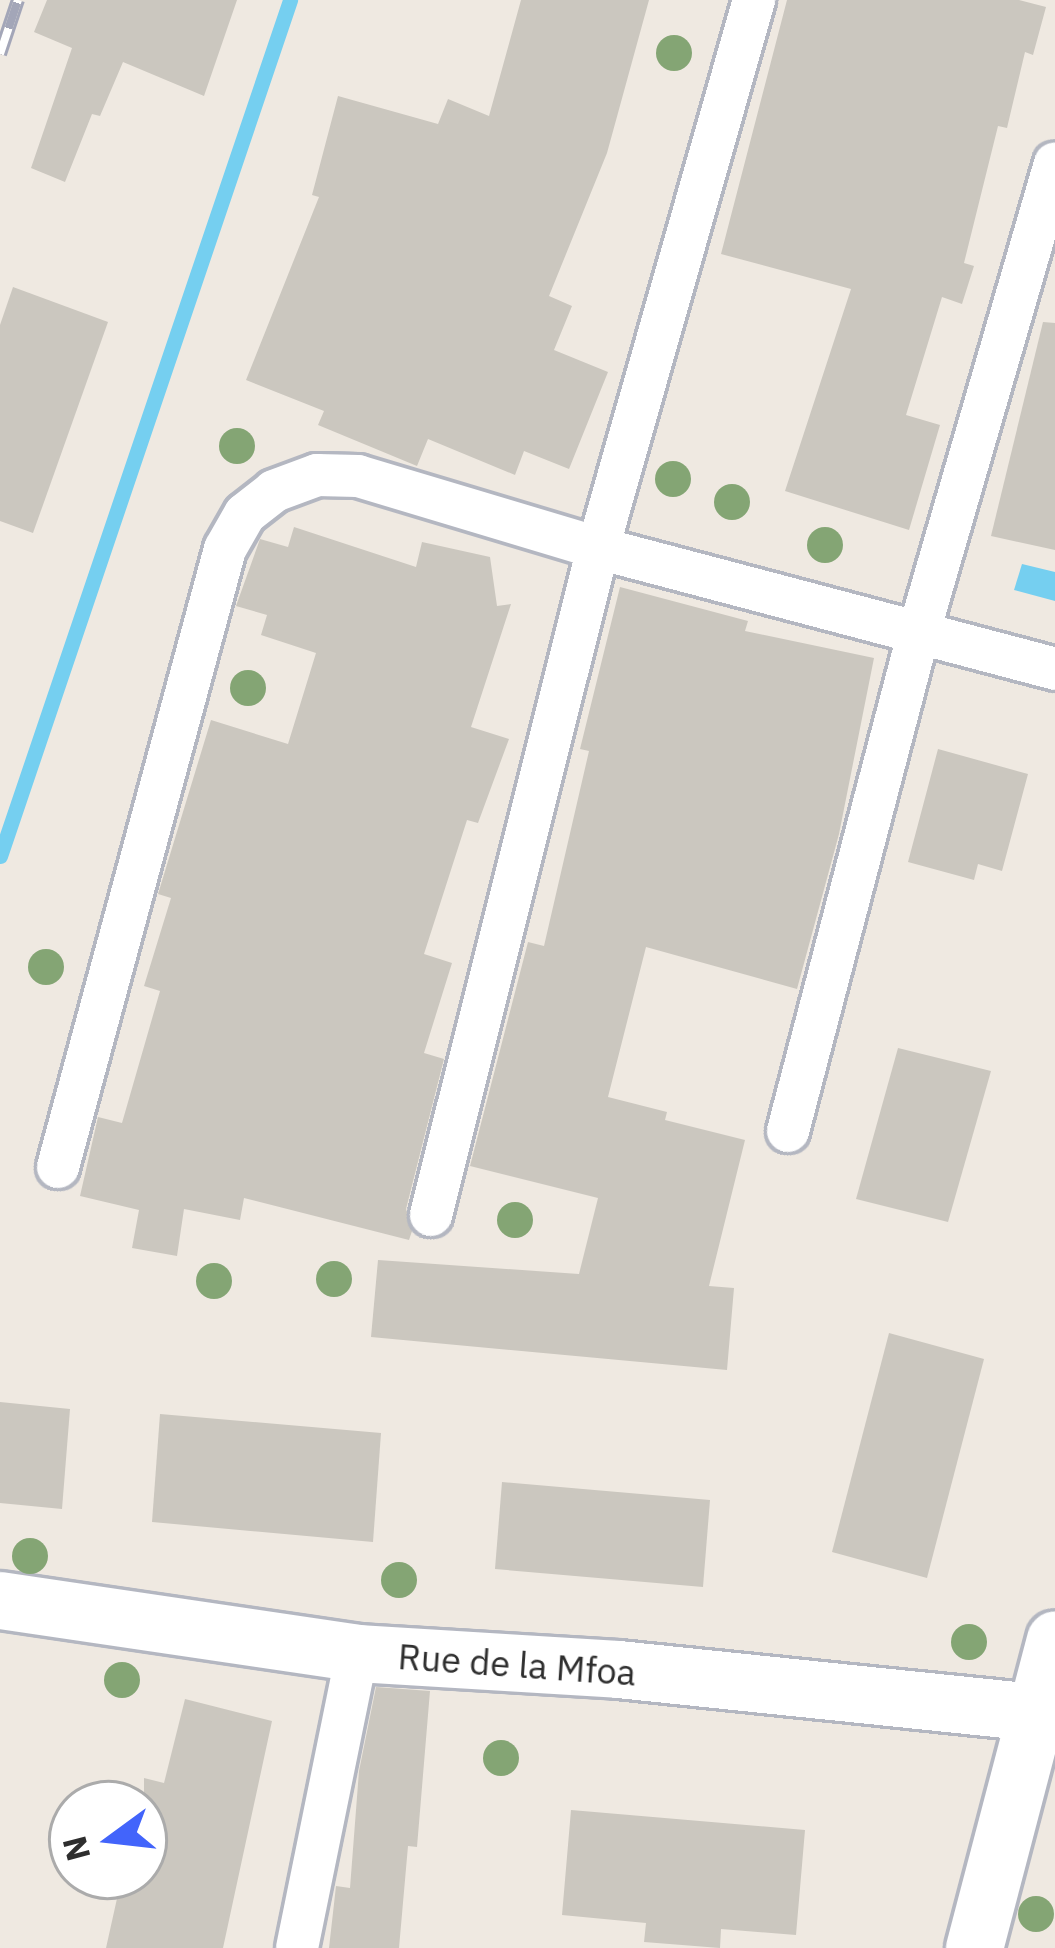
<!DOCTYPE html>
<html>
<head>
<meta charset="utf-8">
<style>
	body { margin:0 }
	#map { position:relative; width:1055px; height:1948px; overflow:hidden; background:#efe9e1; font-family:"IBM Plex Sans",sans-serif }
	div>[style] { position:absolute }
	.water>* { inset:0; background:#75cff0 }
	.stream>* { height:15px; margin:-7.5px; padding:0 7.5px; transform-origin:7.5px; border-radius:7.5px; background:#75cff0 }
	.building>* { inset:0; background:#cbc7bf }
	.roads { filter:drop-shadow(3px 0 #b4b7c1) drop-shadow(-3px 0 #b4b7c1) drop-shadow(0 3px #b4b7c1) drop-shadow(0 -3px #b4b7c1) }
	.street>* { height:42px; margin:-21px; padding:0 21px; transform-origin:21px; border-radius:21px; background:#fff }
	.secondary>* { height:57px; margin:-28.5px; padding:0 28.5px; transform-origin:28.5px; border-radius:28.5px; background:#fff }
	.rail>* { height:14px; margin-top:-7px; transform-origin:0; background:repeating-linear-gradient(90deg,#fff 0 27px,#a3a6b8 0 54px); box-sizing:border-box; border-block:3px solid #a3a6b8 }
	.trees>* { width:36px; height:36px; margin:-18px; border-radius:50%; background:#84a574 }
	span { translate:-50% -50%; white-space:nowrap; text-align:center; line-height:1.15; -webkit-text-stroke:9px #fff; paint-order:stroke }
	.street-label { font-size:36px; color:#2e2e2e }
	.north { position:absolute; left:48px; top:1780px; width:120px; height:120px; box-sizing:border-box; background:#fff; border:3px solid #ababab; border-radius:50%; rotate:255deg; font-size:33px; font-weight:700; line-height:48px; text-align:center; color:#2e2e2e }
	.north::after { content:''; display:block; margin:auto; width:42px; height:54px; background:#4264fb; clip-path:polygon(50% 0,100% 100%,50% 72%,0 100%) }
</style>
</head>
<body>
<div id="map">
	<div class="water">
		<div style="clip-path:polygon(1022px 564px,1055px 572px,1055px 601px,1014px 590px)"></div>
	</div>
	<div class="stream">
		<div style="left:0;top:856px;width:904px;rotate:-71.28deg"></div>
	</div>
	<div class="building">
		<div style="clip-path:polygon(47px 0,237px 0,204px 96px,123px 62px,100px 116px,92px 114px,65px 182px,31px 168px,72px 48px,34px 32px)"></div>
		<div style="clip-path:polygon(521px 0,649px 0,607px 153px,549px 296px,572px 306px,554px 350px,608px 372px,569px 469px,524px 451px,515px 475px,428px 439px,417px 466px,318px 425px,324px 411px,246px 380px,319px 197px,312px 195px,338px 96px,438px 124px,448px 99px,489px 116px)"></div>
		<div style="clip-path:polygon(787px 0,1019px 0,1046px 7px,1033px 55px,1025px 52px,1007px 128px,998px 126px,964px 263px,974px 266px,962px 304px,942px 297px,906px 415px,940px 425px,909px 530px,785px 491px,851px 289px,721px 254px)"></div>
		<div style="clip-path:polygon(13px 287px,108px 322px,33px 533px,0 521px,0 325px)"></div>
		<div style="clip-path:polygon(1043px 322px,1055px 323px,1055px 550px,991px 536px)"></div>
		<div style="clip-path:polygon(294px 527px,416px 567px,422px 542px,490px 557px,497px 606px,511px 604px,471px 727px,509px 739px,478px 823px,467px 820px,424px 954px,452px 963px,424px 1053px,444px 1059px,406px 1209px,412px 1231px,409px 1240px,244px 1198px,240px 1220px,184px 1209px,177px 1256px,132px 1248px,139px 1210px,80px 1196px,98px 1117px,122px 1123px,160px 991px,144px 986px,171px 898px,158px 894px,211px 720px,288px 744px,316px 653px,261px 635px,267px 615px,236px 606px,260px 539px,288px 547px)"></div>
		<div style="clip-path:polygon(620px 587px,748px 621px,745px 631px,874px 658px,839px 834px,797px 989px,646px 947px,608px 1097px,667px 1112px,665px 1120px,745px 1140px,709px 1286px,734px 1288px,727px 1370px,371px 1337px,378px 1260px,579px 1274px,598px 1198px,470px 1166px,528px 942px,544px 946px,589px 751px,580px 749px)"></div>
		<div style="clip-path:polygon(938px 749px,1028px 774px,1002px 871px,978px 864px,974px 880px,908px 862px)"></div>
		<div style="clip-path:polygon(898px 1048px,991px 1071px,948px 1222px,856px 1199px)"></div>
		<div style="clip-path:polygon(889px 1333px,984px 1359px,927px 1578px,832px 1552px)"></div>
		<div style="clip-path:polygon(0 1402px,70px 1409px,62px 1509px,0 1503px)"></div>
		<div style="clip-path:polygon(160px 1414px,381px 1433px,373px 1542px,152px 1522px)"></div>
		<div style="clip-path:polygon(502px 1482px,710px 1500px,703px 1587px,495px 1569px)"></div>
		<div style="clip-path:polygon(376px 1687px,430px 1691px,417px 1847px,408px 1846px,399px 1948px,329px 1948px,336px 1886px,350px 1888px,359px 1771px)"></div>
		<div style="clip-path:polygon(185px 1699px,272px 1721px,223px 1948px,106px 1948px,122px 1876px,144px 1876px,144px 1778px,164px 1783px)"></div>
		<div style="clip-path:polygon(571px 1810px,805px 1830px,796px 1935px,721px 1929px,720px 1948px,644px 1942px,646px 1923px,562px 1915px)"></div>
	</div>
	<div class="roads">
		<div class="street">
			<div style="left:788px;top:1131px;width:513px;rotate:-75.31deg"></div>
			<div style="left:918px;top:635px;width:491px;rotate:-73.8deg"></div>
			<div style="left:58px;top:1167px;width:640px;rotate:-74.88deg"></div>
			<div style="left:225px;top:549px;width:40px;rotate:-60.3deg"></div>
			<div style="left:245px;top:514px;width:37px;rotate:-38deg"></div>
			<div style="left:274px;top:491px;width:46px;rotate:-20.4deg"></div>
			<div style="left:317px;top:475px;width:41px;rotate:1.4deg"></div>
			<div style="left:358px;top:476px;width:251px;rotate:16.7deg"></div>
			<div style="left:598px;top:548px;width:473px;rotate:14.8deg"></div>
			<div style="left:431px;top:1215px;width:688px;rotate:-75.94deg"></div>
			<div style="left:598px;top:548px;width:570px;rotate:-74.11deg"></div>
			<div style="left:297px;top:1948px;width:301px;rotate:-78.5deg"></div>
		</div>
		<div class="secondary">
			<div style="left:0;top:1600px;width:361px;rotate:8.4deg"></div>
			<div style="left:357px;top:1653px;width:261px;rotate:3.5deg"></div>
			<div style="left:618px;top:1669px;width:439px;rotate:5.9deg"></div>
			<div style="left:974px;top:1948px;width:319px;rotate:-75.3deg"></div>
		</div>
	</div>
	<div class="rail">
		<div style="left:0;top:54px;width:57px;rotate:-71.6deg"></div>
	</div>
	<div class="trees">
		<div style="left:674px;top:53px"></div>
		<div style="left:237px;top:446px"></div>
		<div style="left:673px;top:479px"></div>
		<div style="left:732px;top:502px"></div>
		<div style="left:825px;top:545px"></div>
		<div style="left:248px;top:688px"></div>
		<div style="left:46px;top:967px"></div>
		<div style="left:515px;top:1220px"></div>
		<div style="left:334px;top:1279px"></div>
		<div style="left:214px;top:1281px"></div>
		<div style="left:30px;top:1556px"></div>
		<div style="left:399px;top:1580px"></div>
		<div style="left:969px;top:1642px"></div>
		<div style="left:122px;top:1680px"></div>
		<div style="left:501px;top:1758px"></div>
		<div style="left:1036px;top:1914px"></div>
	</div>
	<div class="street-label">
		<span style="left:517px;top:1664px;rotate:4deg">Rue de la Mfoa</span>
	</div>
	<div class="north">N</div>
</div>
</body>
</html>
